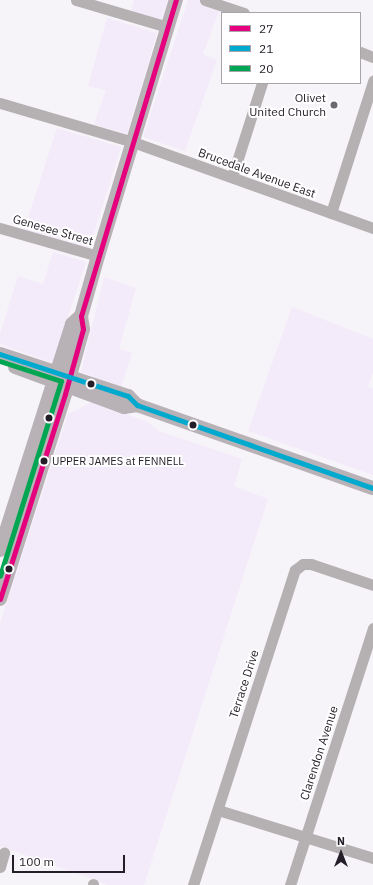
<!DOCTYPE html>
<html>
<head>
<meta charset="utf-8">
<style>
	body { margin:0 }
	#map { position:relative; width:373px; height:885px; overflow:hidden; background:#f6f3f9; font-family:"IBM Plex Sans",sans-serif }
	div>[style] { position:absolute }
	.built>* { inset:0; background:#f4ebfa }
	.minor>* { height:11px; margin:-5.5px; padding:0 5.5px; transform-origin:5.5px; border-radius:5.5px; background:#b5b0b2 }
	.major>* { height:14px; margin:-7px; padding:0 7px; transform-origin:7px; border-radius:7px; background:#b8b2b6 }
	.bus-1>* { height:5px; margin:-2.5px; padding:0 2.5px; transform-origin:2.5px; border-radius:2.5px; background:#e5007d }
	.bus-2>* { height:5px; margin:-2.5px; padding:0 2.5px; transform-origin:2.5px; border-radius:2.5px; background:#00a9ce }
	.bus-3>* { height:5px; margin:-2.5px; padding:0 2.5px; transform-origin:2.5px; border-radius:2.5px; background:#00a651 }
	.dots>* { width:11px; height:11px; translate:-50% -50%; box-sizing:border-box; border:2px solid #fff; border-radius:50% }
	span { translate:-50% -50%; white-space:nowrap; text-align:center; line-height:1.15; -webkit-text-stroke:4px #fff; paint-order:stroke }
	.bus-label { font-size:11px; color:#241e28 }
	.left { translate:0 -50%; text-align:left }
	.poi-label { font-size:12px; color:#241e28 }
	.right { translate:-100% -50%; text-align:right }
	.street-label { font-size:12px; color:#241e28 }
	.legend { position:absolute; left:221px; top:12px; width:140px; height:72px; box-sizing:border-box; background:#fff; border:1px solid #a7a5a9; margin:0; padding:5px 7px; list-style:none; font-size:12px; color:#241e28 }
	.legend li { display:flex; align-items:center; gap:8px; height:20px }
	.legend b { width:20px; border:1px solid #a7a5a9 }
	.north { position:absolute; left:321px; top:833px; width:40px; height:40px; -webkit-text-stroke:3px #fff; paint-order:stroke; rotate:0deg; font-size:11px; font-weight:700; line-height:16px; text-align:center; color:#241e28 }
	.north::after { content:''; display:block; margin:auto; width:14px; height:18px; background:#241e28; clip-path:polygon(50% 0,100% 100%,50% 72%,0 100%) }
	.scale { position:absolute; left:12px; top:855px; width:113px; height:18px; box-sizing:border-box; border:2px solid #241e28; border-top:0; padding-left:5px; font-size:12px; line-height:14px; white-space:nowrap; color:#241e28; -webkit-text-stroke:3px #fff; paint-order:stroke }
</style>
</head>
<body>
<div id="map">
	<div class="built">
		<div style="clip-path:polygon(134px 0,168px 0,161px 21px,131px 11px)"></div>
		<div style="clip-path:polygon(188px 0,223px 1px,203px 54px,217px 60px,185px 151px,143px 137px)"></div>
		<div style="clip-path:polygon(107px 18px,157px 33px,127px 134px,94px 124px,106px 90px,88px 86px)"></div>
		<div style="clip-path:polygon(57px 128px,121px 147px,89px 249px,24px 230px)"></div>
		<div style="clip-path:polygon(53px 252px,86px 262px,53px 363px,0 344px,0 334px,18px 276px,43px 284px)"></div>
		<div style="clip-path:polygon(104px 277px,136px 288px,119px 349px,132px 353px,121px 387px,81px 372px)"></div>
		<div style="clip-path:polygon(292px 307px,373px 339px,373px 372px,368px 387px,373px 389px,373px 475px,248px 431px)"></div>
		<div style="clip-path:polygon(92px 402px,148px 422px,159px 431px,242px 459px,234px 486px,268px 499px,144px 885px,109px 885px,0 846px,0 623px,68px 414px)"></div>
	</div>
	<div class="minor">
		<div style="left:76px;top:0;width:96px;rotate:16.4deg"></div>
		<div style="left:205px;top:0;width:41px;rotate:18.4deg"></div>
		<div style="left:360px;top:52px;width:14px;rotate:21deg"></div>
		<div style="left:0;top:103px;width:139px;rotate:16.3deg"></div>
		<div style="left:133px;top:142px;width:255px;rotate:19.7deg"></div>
		<div style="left:232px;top:177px;width:99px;rotate:-72.3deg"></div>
		<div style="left:331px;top:213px;width:139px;rotate:-72.3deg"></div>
		<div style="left:0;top:228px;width:102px;rotate:15.9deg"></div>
		<div style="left:218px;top:810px;width:162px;rotate:17.2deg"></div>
		<div style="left:0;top:867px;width:15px;rotate:-74deg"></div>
		<div style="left:93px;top:885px;width:1px;rotate:-90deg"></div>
		<div style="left:193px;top:885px;width:331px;rotate:-72.1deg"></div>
		<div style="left:295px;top:570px;width:10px;rotate:-37deg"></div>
		<div style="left:303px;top:564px;width:8px"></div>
		<div style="left:311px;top:564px;width:65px;rotate:18.7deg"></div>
		<div style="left:290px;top:885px;width:270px;rotate:-72.1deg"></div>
	</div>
	<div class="major">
		<div style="left:0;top:354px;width:135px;rotate:18.2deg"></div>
		<div style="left:128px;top:396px;width:13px;rotate:45deg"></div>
		<div style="left:137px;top:405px;width:250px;rotate:19.4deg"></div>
		<div style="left:15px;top:367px;width:116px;rotate:20.2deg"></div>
		<div style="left:124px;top:407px;width:13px;rotate:-9deg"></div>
		<div style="left:0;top:550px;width:237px;rotate:-72.3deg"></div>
		<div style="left:72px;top:324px;width:12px;rotate:-42deg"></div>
		<div style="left:0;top:599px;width:215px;rotate:-72.4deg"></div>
		<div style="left:65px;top:394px;width:67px;rotate:-74.5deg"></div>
		<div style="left:83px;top:329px;width:13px;rotate:-99deg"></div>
		<div style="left:81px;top:316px;width:62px;rotate:-74.2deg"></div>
		<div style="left:98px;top:256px;width:268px;rotate:-73.1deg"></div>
	</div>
	<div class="bus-1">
		<div style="left:0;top:599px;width:215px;rotate:-72.4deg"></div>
		<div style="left:65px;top:394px;width:67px;rotate:-74.5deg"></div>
		<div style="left:83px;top:329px;width:13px;rotate:-99deg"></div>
		<div style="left:81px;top:316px;width:330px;rotate:-73.3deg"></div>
	</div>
	<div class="bus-2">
		<div style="left:0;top:354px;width:135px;rotate:18.2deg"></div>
		<div style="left:128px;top:396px;width:13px;rotate:45deg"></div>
		<div style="left:137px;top:405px;width:250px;rotate:19.4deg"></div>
	</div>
	<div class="bus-3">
		<div style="left:0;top:361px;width:64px;rotate:18.2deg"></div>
		<div style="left:61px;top:381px;width:204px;rotate:107.4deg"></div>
	</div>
	<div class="dots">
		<div style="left:334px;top:105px;background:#6e6971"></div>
		<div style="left:91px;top:384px;background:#241e28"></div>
		<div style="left:49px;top:418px;background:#241e28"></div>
		<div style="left:193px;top:425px;background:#241e28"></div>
		<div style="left:44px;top:461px;background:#241e28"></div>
		<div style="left:9px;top:569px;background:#241e28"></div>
	</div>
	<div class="bus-label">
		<span class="left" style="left:52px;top:461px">UPPER JAMES at FENNELL</span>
	</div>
	<div class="poi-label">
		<span class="right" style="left:326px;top:105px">Olivet<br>United Church</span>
	</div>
	<div class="street-label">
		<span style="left:257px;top:173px;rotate:20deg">Brucedale Avenue East</span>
		<span style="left:53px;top:230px;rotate:16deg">Genesee Street</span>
		<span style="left:244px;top:684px;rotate:-72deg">Terrace Drive</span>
		<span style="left:319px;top:753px;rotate:-72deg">Clarendon Avenue</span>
	</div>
	<ul class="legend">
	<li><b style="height:5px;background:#e5007d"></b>27</li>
	<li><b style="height:5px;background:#00a9ce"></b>21</li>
	<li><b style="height:5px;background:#00a651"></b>20</li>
	</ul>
	<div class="north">N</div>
	<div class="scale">100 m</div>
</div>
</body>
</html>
